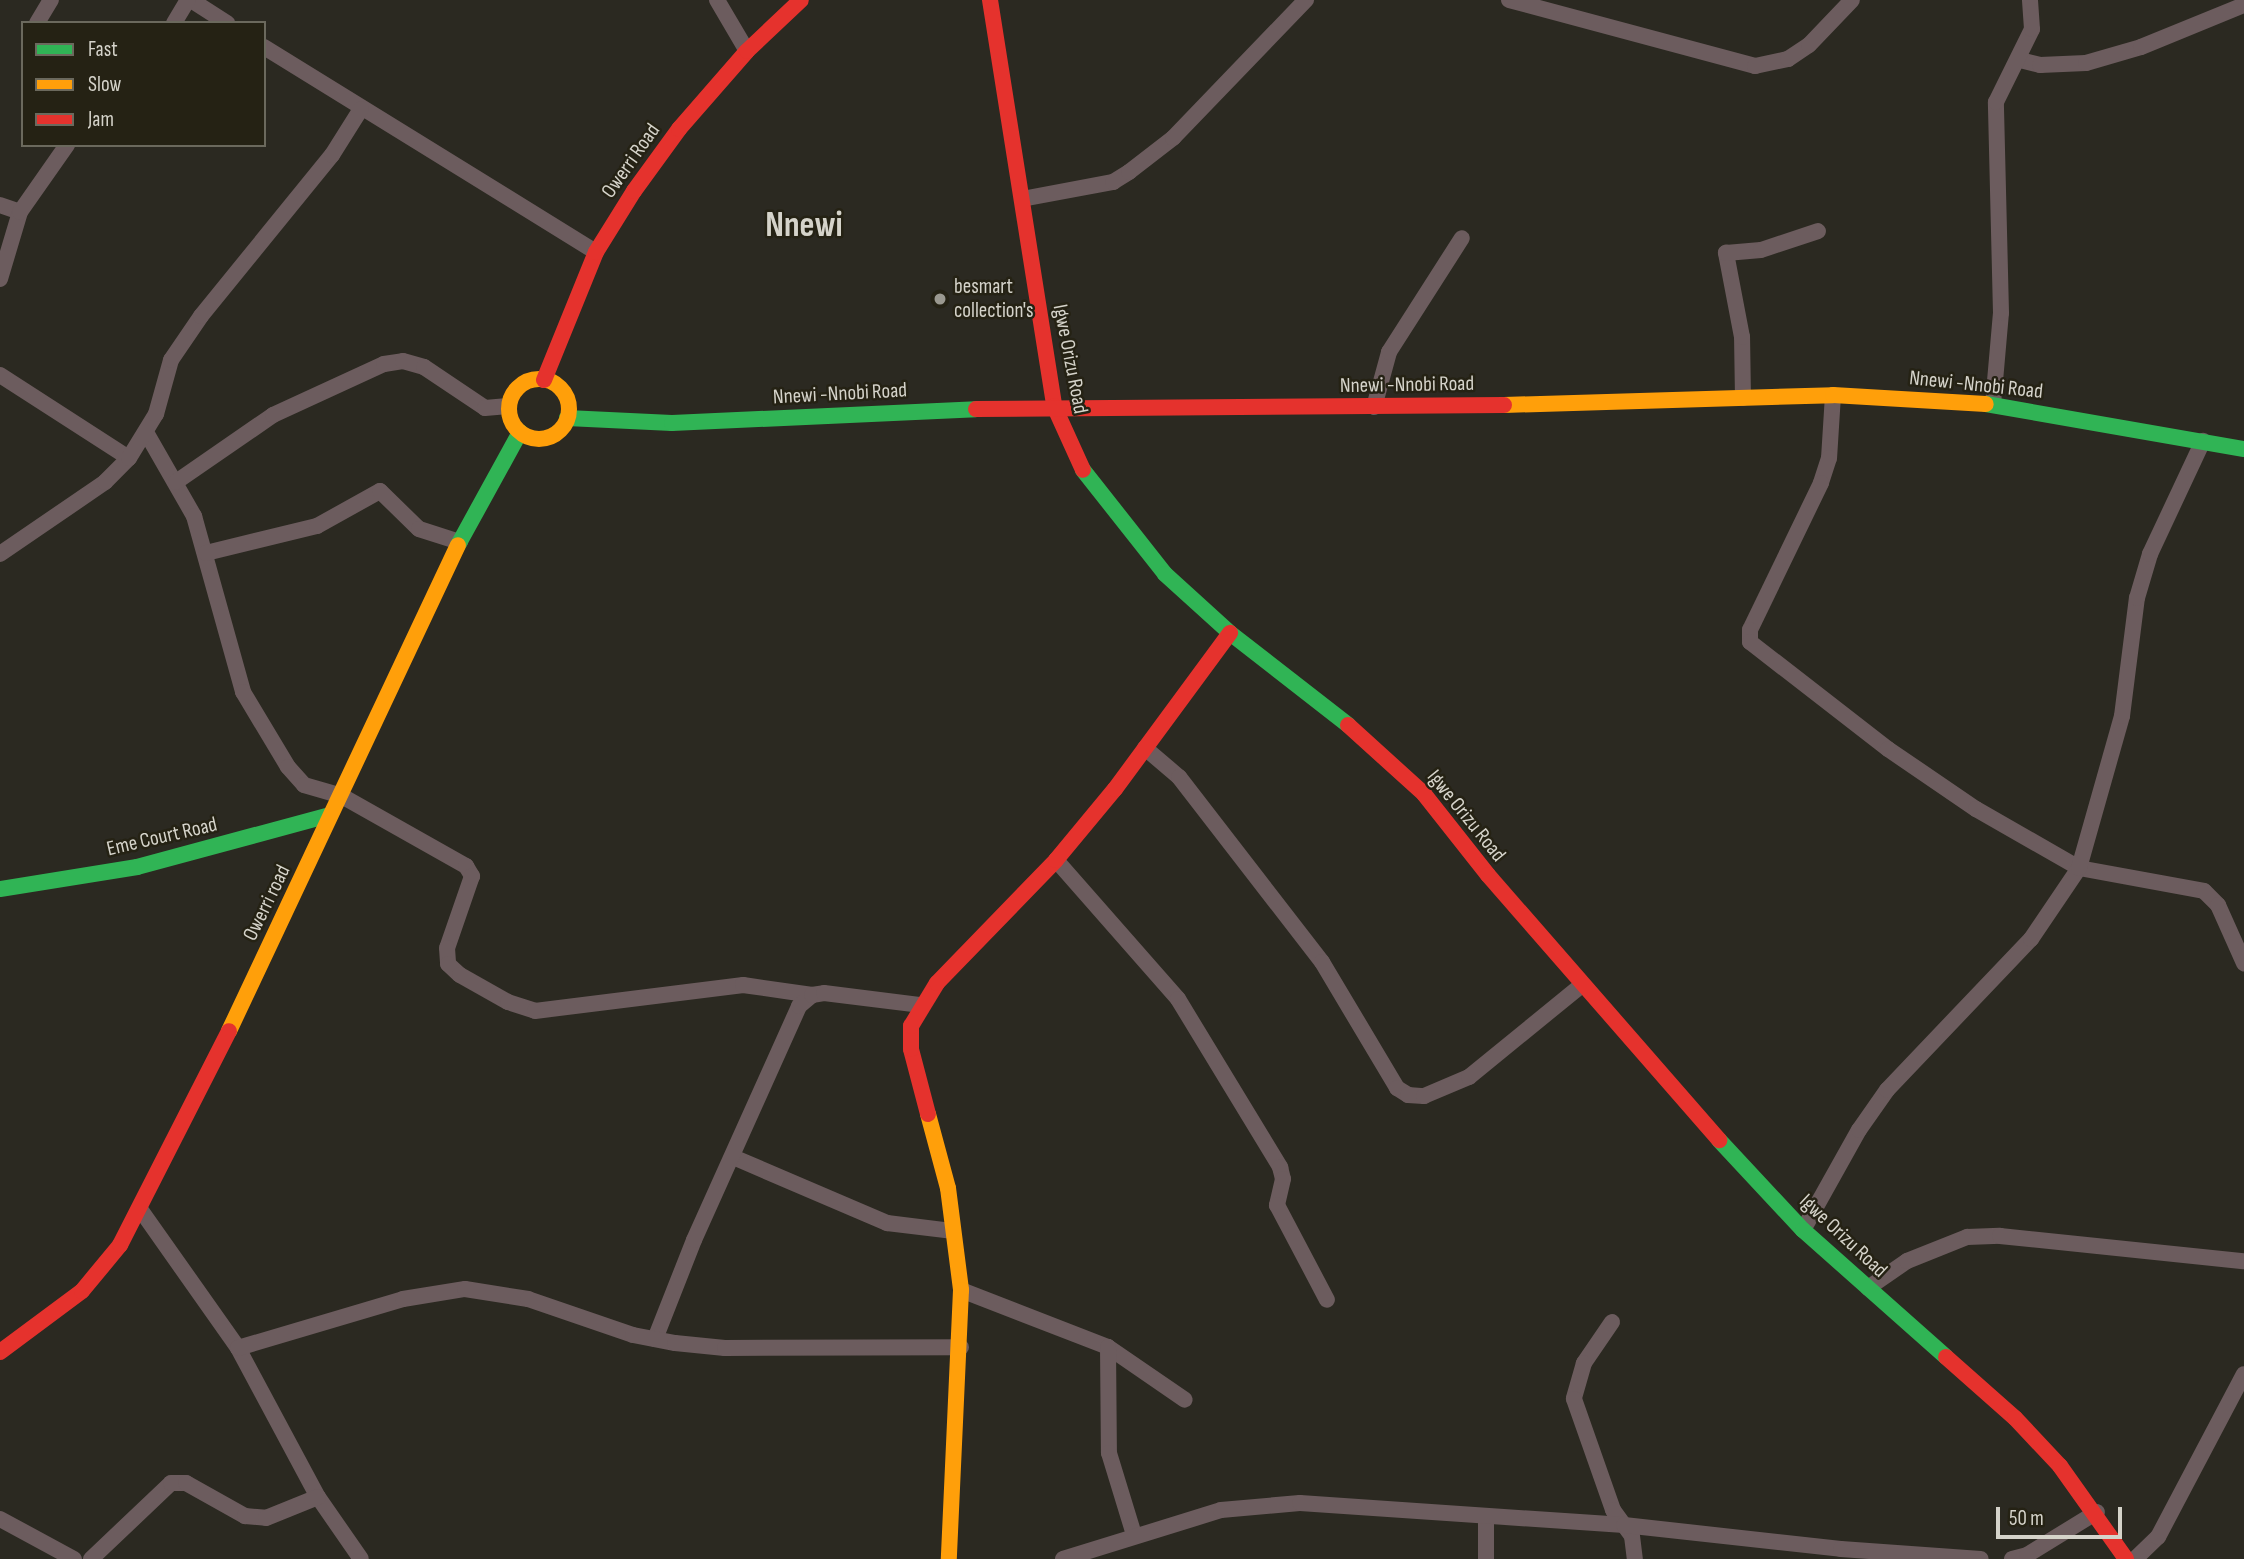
<!DOCTYPE html>
<html>
<head>
<meta charset="utf-8">
<style>
	body { margin:0 }
	#map { position:relative; width:2244px; height:1559px; overflow:hidden; background:#2b2921; font-family:"Sofia Sans Condensed",sans-serif }
	div>[style] { position:absolute }
	.street>* { height:16px; margin:-8px; padding:0 8px; transform-origin:8px; border-radius:8px; background:#6c5c5e }
	.fast>* { height:16px; margin:-8px; padding:0 8px; transform-origin:8px; border-radius:8px; background:#30b455 }
	.slow>* { height:16px; margin:-8px; padding:0 8px; transform-origin:8px; border-radius:8px; background:#ff9f0a }
	.slow>.ring { margin:-8px; padding:0; box-sizing:content-box; background:none; border:16px solid #ff9f0a; border-radius:50% }
	.jam>* { height:16px; margin:-8px; padding:0 8px; transform-origin:8px; border-radius:8px; background:#e5322d }
	.dots>* { width:19px; height:19px; translate:-50% -50%; box-sizing:border-box; border:4px solid #252214; border-radius:50% }
	span { translate:-50% -50%; white-space:nowrap; text-align:center; line-height:1.15; -webkit-text-stroke:5px #252214; paint-order:stroke }
	.street-label { font-size:21px; color:#d5d3ca }
	.poi-label { font-size:21px; color:#d5d3ca }
	.left { translate:0 -50%; text-align:left }
	.town-label { font-size:35px; color:#d5d3ca; font-weight:700 }
	.legend { position:absolute; left:21px; top:21px; width:245px; height:126px; box-sizing:border-box; background:#252214; border:2px solid #6b695d; margin:0; padding:9px 12px; list-style:none; font-size:21px; color:#d5d3ca }
	.legend li { display:flex; align-items:center; gap:14px; height:35px }
	.legend b { width:35px; border:2px solid #6b695d }
	.scale { position:absolute; left:1996px; top:1507px; width:126px; height:32px; box-sizing:border-box; border:4px solid #d5d3ca; border-top:0; padding-left:9px; font-size:21px; line-height:24px; white-space:nowrap; color:#d5d3ca; -webkit-text-stroke:5px #252214; paint-order:stroke }
</style>
</head>
<body>
<div id="map">
	<div class="street">
		<div style="left:191px;top:0;width:43px;rotate:32.6deg"></div>
		<div style="left:717px;top:0;width:59px;rotate:59.5deg"></div>
		<div style="left:1509px;top:0;width:255px;rotate:15deg"></div>
		<div style="left:1755px;top:66px;width:34px;rotate:-12deg"></div>
		<div style="left:1788px;top:59px;width:25px;rotate:-34deg"></div>
		<div style="left:1809px;top:45px;width:62px;rotate:-46.3deg"></div>
		<div style="left:37px;top:23px;width:27px;rotate:-59deg"></div>
		<div style="left:174px;top:23px;width:27px;rotate:-59deg"></div>
		<div style="left:264px;top:47px;width:390px;rotate:31.7deg"></div>
		<div style="left:2020px;top:60px;width:21px;rotate:14deg"></div>
		<div style="left:2040px;top:65px;width:46px;rotate:-2.5deg"></div>
		<div style="left:2086px;top:63px;width:57px;rotate:-16.2deg"></div>
		<div style="left:2141px;top:47px;width:111px;rotate:-22.2deg"></div>
		<div style="left:1022px;top:199px;width:93px;rotate:-10.6deg"></div>
		<div style="left:1113px;top:182px;width:19px;rotate:-32deg"></div>
		<div style="left:1129px;top:172px;width:56px;rotate:-37.7deg"></div>
		<div style="left:1173px;top:138px;width:192px;rotate:-46.1deg"></div>
		<div style="left:0;top:205px;width:21px;rotate:19deg"></div>
		<div style="left:0;top:279px;width:70px;rotate:-73.4deg"></div>
		<div style="left:20px;top:212px;width:82px;rotate:-55deg"></div>
		<div style="left:0;top:375px;width:153px;rotate:32.8deg"></div>
		<div style="left:1833px;top:395px;width:63px;rotate:93.6deg"></div>
		<div style="left:1829px;top:458px;width:26px;rotate:108deg"></div>
		<div style="left:1821px;top:483px;width:163px;rotate:115.8deg"></div>
		<div style="left:1750px;top:630px;width:12px;rotate:90deg"></div>
		<div style="left:1750px;top:642px;width:175px;rotate:37.8deg"></div>
		<div style="left:1888px;top:749px;width:107px;rotate:34.3deg"></div>
		<div style="left:1976px;top:809px;width:119px;rotate:29.8deg"></div>
		<div style="left:2079px;top:868px;width:127px;rotate:10.4deg"></div>
		<div style="left:2204px;top:891px;width:20px;rotate:45deg"></div>
		<div style="left:2218px;top:905px;width:64px;rotate:65.9deg"></div>
		<div style="left:1743px;top:398px;width:61px;rotate:-90.9deg"></div>
		<div style="left:1742px;top:337px;width:86px;rotate:-100.8deg"></div>
		<div style="left:1726px;top:253px;width:35px;rotate:-5deg"></div>
		<div style="left:1761px;top:250px;width:60px;rotate:-18.4deg"></div>
		<div style="left:1993px;top:404px;width:91px;rotate:-85deg"></div>
		<div style="left:2001px;top:313px;width:211px;rotate:-91.4deg"></div>
		<div style="left:1996px;top:102px;width:81px;rotate:-63.7deg"></div>
		<div style="left:2032px;top:29px;width:29px;rotate:-94deg"></div>
		<div style="left:1374px;top:407px;width:57px;rotate:-74.7deg"></div>
		<div style="left:1389px;top:352px;width:135px;rotate:-57.4deg"></div>
		<div style="left:147px;top:434px;width:95px;rotate:60.2deg"></div>
		<div style="left:194px;top:516px;width:183px;rotate:74.4deg"></div>
		<div style="left:243px;top:692px;width:87px;rotate:59deg"></div>
		<div style="left:288px;top:767px;width:24px;rotate:48deg"></div>
		<div style="left:304px;top:785px;width:37px;rotate:16deg"></div>
		<div style="left:340px;top:795px;width:145px;rotate:29.4deg"></div>
		<div style="left:466px;top:866px;width:12px;rotate:59deg"></div>
		<div style="left:472px;top:876px;width:76px;rotate:109.1deg"></div>
		<div style="left:447px;top:948px;width:16px;rotate:86deg"></div>
		<div style="left:448px;top:964px;width:16px;rotate:43deg"></div>
		<div style="left:460px;top:975px;width:55px;rotate:29.4deg"></div>
		<div style="left:508px;top:1002px;width:28px;rotate:18deg"></div>
		<div style="left:535px;top:1011px;width:210px;rotate:-7.1deg"></div>
		<div style="left:743px;top:985px;width:70px;rotate:8.2deg"></div>
		<div style="left:176px;top:482px;width:118px;rotate:-34.6deg"></div>
		<div style="left:273px;top:415px;width:122px;rotate:-24.7deg"></div>
		<div style="left:384px;top:364px;width:19px;rotate:-9deg"></div>
		<div style="left:403px;top:361px;width:22px;rotate:16deg"></div>
		<div style="left:424px;top:367px;width:73px;rotate:33.9deg"></div>
		<div style="left:485px;top:408px;width:23px;rotate:-5deg"></div>
		<div style="left:206px;top:553px;width:114px;rotate:-13.7deg"></div>
		<div style="left:317px;top:526px;width:72px;rotate:-29.1deg"></div>
		<div style="left:380px;top:491px;width:54px;rotate:44.3deg"></div>
		<div style="left:419px;top:529px;width:43px;rotate:17.6deg"></div>
		<div style="left:0;top:554px;width:127px;rotate:-34.4deg"></div>
		<div style="left:105px;top:482px;width:34px;rotate:-45deg"></div>
		<div style="left:129px;top:458px;width:52px;rotate:-58.5deg"></div>
		<div style="left:156px;top:414px;width:56px;rotate:-74.5deg"></div>
		<div style="left:171px;top:360px;width:53px;rotate:-55.7deg"></div>
		<div style="left:201px;top:316px;width:208px;rotate:-50.9deg"></div>
		<div style="left:332px;top:155px;width:54px;rotate:-57.8deg"></div>
		<div style="left:1145px;top:748px;width:45px;rotate:40.5deg"></div>
		<div style="left:1179px;top:777px;width:234px;rotate:52.3deg"></div>
		<div style="left:1322px;top:962px;width:147px;rotate:59.2deg"></div>
		<div style="left:1397px;top:1088px;width:13px;rotate:32deg"></div>
		<div style="left:1408px;top:1095px;width:16px;rotate:4deg"></div>
		<div style="left:1424px;top:1096px;width:49px;rotate:-22.9deg"></div>
		<div style="left:1469px;top:1077px;width:146px;rotate:-39.2deg"></div>
		<div style="left:1056px;top:860px;width:185px;rotate:48.7deg"></div>
		<div style="left:1178px;top:999px;width:197px;rotate:58.7deg"></div>
		<div style="left:1280px;top:1167px;width:12px;rotate:76deg"></div>
		<div style="left:1283px;top:1179px;width:27px;rotate:103deg"></div>
		<div style="left:1277px;top:1205px;width:107px;rotate:62.2deg"></div>
		<div style="left:733px;top:1157px;width:168px;rotate:23.2deg"></div>
		<div style="left:887px;top:1223px;width:65px;rotate:7deg"></div>
		<div style="left:140px;top:1209px;width:170px;rotate:54.8deg"></div>
		<div style="left:238px;top:1348px;width:169px;rotate:61.8deg"></div>
		<div style="left:318px;top:1497px;width:75px;rotate:55.3deg"></div>
		<div style="left:1803px;top:1230px;width:115px;rotate:-60.8deg"></div>
		<div style="left:1859px;top:1130px;width:49px;rotate:-55deg"></div>
		<div style="left:1887px;top:1090px;width:209px;rotate:-46.4deg"></div>
		<div style="left:2031px;top:939px;width:86px;rotate:-55.9deg"></div>
		<div style="left:2079px;top:868px;width:158px;rotate:-74.2deg"></div>
		<div style="left:2122px;top:716px;width:119px;rotate:-82.8deg"></div>
		<div style="left:2137px;top:598px;width:46px;rotate:-73.5deg"></div>
		<div style="left:2150px;top:554px;width:125px;rotate:-64.9deg"></div>
		<div style="left:1868px;top:1288px;width:47px;rotate:-34.7deg"></div>
		<div style="left:1907px;top:1261px;width:65px;rotate:-21.8deg"></div>
		<div style="left:1967px;top:1237px;width:33px;rotate:-2deg"></div>
		<div style="left:2000px;top:1236px;width:245px;rotate:5.9deg"></div>
		<div style="left:961px;top:1290px;width:158px;rotate:21.2deg"></div>
		<div style="left:1108px;top:1347px;width:93px;rotate:34.5deg"></div>
		<div style="left:1612px;top:1322px;width:50px;rotate:124.3deg"></div>
		<div style="left:1584px;top:1363px;width:37px;rotate:106deg"></div>
		<div style="left:1574px;top:1399px;width:118px;rotate:70.6deg"></div>
		<div style="left:1613px;top:1510px;width:32px;rotate:54deg"></div>
		<div style="left:1632px;top:1536px;width:23px;rotate:83deg"></div>
		<div style="left:655px;top:1339px;width:106px;rotate:-68.5deg"></div>
		<div style="left:694px;top:1240px;width:256px;rotate:-65.8deg"></div>
		<div style="left:799px;top:1006px;width:17px;rotate:-40deg"></div>
		<div style="left:812px;top:995px;width:12px;rotate:-9deg"></div>
		<div style="left:824px;top:993px;width:98px;rotate:7.1deg"></div>
		<div style="left:1108px;top:1347px;width:106px;rotate:89.5deg"></div>
		<div style="left:1109px;top:1453px;width:86px;rotate:73deg"></div>
		<div style="left:238px;top:1348px;width:172px;rotate:-16.5deg"></div>
		<div style="left:403px;top:1299px;width:63px;rotate:-9.2deg"></div>
		<div style="left:465px;top:1289px;width:64px;rotate:9deg"></div>
		<div style="left:528px;top:1299px;width:111px;rotate:18.9deg"></div>
		<div style="left:633px;top:1335px;width:43px;rotate:10.8deg"></div>
		<div style="left:675px;top:1343px;width:50px;rotate:5.7deg"></div>
		<div style="left:725px;top:1348px;width:236px;rotate:-0.2deg"></div>
		<div style="left:1486px;top:1516px;width:43px;rotate:90deg"></div>
		<div style="left:0;top:1519px;width:84px;rotate:28.4deg"></div>
		<div style="left:91px;top:1559px;width:110px;rotate:-43.5deg"></div>
		<div style="left:171px;top:1483px;width:15px"></div>
		<div style="left:186px;top:1483px;width:68px;rotate:29.2deg"></div>
		<div style="left:245px;top:1516px;width:21px;rotate:5deg"></div>
		<div style="left:266px;top:1518px;width:56px;rotate:-22deg"></div>
		<div style="left:1063px;top:1559px;width:165px;rotate:-17.2deg"></div>
		<div style="left:1221px;top:1510px;width:79px;rotate:-5.1deg"></div>
		<div style="left:1300px;top:1503px;width:325px;rotate:3.9deg"></div>
		<div style="left:1624px;top:1525px;width:218px;rotate:6.3deg"></div>
		<div style="left:1841px;top:1549px;width:140px;rotate:4.1deg"></div>
		<div style="left:2012px;top:1559px;width:16px;rotate:-15deg"></div>
		<div style="left:2027px;top:1555px;width:82px;rotate:-31.6deg"></div>
		<div style="left:2135px;top:1559px;width:32px;rotate:-44deg"></div>
		<div style="left:2158px;top:1537px;width:184px;rotate:-62.2deg"></div>
	</div>
	<div class="fast">
		<div style="left:1986px;top:404px;width:262px;rotate:9.9deg"></div>
		<div style="left:567px;top:418px;width:105px;rotate:2.7deg"></div>
		<div style="left:672px;top:423px;width:304px;rotate:-2.6deg"></div>
		<div style="left:1083px;top:470px;width:132px;rotate:51.7deg"></div>
		<div style="left:1165px;top:574px;width:88px;rotate:42.2deg"></div>
		<div style="left:1230px;top:633px;width:150px;rotate:37.9deg"></div>
		<div style="left:458px;top:545px;width:129px;rotate:-61.2deg"></div>
		<div style="left:0;top:889px;width:139px;rotate:-9.1deg"></div>
		<div style="left:137px;top:867px;width:200px;rotate:-15.1deg"></div>
		<div style="left:1719px;top:1140px;width:123px;rotate:47deg"></div>
		<div style="left:1803px;top:1230px;width:191px;rotate:41.6deg"></div>
	</div>
	<div class="slow">
		<div class="ring" style="left:509px;top:379px;width:44px;height:44px"></div>
		<div style="left:1504px;top:405px;width:329px;rotate:-1.7deg"></div>
		<div style="left:1833px;top:395px;width:153px;rotate:3.4deg"></div>
		<div style="left:229px;top:1031px;width:537px;rotate:-64.77deg"></div>
		<div style="left:928px;top:1114px;width:77px;rotate:74.9deg"></div>
		<div style="left:948px;top:1188px;width:103px;rotate:82.7deg"></div>
		<div style="left:961px;top:1290px;width:269px;rotate:92.6deg"></div>
	</div>
	<div class="jam">
		<div style="left:990px;top:0;width:411px;rotate:81deg"></div>
		<div style="left:1054px;top:406px;width:70px;rotate:65.6deg"></div>
		<div style="left:544px;top:380px;width:138px;rotate:-67.9deg"></div>
		<div style="left:596px;top:252px;width:72px;rotate:-58.1deg"></div>
		<div style="left:634px;top:191px;width:77px;rotate:-54deg"></div>
		<div style="left:679px;top:129px;width:103px;rotate:-48.9deg"></div>
		<div style="left:747px;top:51px;width:74px;rotate:-43.4deg"></div>
		<div style="left:976px;top:409px;width:528px;rotate:-0.43deg"></div>
		<div style="left:1348px;top:725px;width:103px;rotate:42.2deg"></div>
		<div style="left:1424px;top:794px;width:103px;rotate:51.7deg"></div>
		<div style="left:1488px;top:875px;width:352px;rotate:48.9deg"></div>
		<div style="left:928px;top:1114px;width:67px;rotate:-104.7deg"></div>
		<div style="left:911px;top:1049px;width:23px;rotate:-90deg"></div>
		<div style="left:911px;top:1026px;width:50px;rotate:-58.8deg"></div>
		<div style="left:937px;top:983px;width:171px;rotate:-45.9deg"></div>
		<div style="left:1056px;top:860px;width:92px;rotate:-50.3deg"></div>
		<div style="left:1115px;top:789px;width:194px;rotate:-53.6deg"></div>
		<div style="left:0;top:1352px;width:102px;rotate:-36.6deg"></div>
		<div style="left:82px;top:1291px;width:60px;rotate:-50.4deg"></div>
		<div style="left:120px;top:1245px;width:240px;rotate:-63deg"></div>
		<div style="left:1946px;top:1357px;width:92px;rotate:41.5deg"></div>
		<div style="left:2015px;top:1418px;width:66px;rotate:46.8deg"></div>
		<div style="left:2060px;top:1466px;width:114px;rotate:54.6deg"></div>
	</div>
	<div class="dots">
		<div style="left:940px;top:299px;background:#9a988f"></div>
	</div>
	<div class="street-label">
		<span style="left:631px;top:161px;rotate:-55deg">Owerri Road</span>
		<span style="left:1070px;top:359px;rotate:79deg">Igwe Orizu Road</span>
		<span style="left:1407px;top:385px;rotate:-1deg">Nnewi -Nnobi Road</span>
		<span style="left:1976px;top:385px;rotate:6deg">Nnewi -Nnobi Road</span>
		<span style="left:840px;top:394px;rotate:-3deg">Nnewi -Nnobi Road</span>
		<span style="left:1466px;top:816px;rotate:51deg">Igwe Orizu Road</span>
		<span style="left:162px;top:837px;rotate:-13deg">Eme Court Road</span>
		<span style="left:267px;top:903px;rotate:-64deg">Owerri road</span>
		<span style="left:1843px;top:1236px;rotate:43deg">Igwe Orizu Road</span>
	</div>
	<div class="poi-label">
		<span class="left" style="left:954px;top:299px">besmart<br>collection's</span>
	</div>
	<div class="town-label">
		<span style="left:804px;top:226px">Nnewi</span>
	</div>
	<ul class="legend">
	<li><b style="height:9px;background:#30b455"></b>Fast</li>
	<li><b style="height:9px;background:#ff9f0a"></b>Slow</li>
	<li><b style="height:9px;background:#e5322d"></b>Jam</li>
	</ul>
	<div class="scale">50 m</div>
</div>
</body>
</html>
